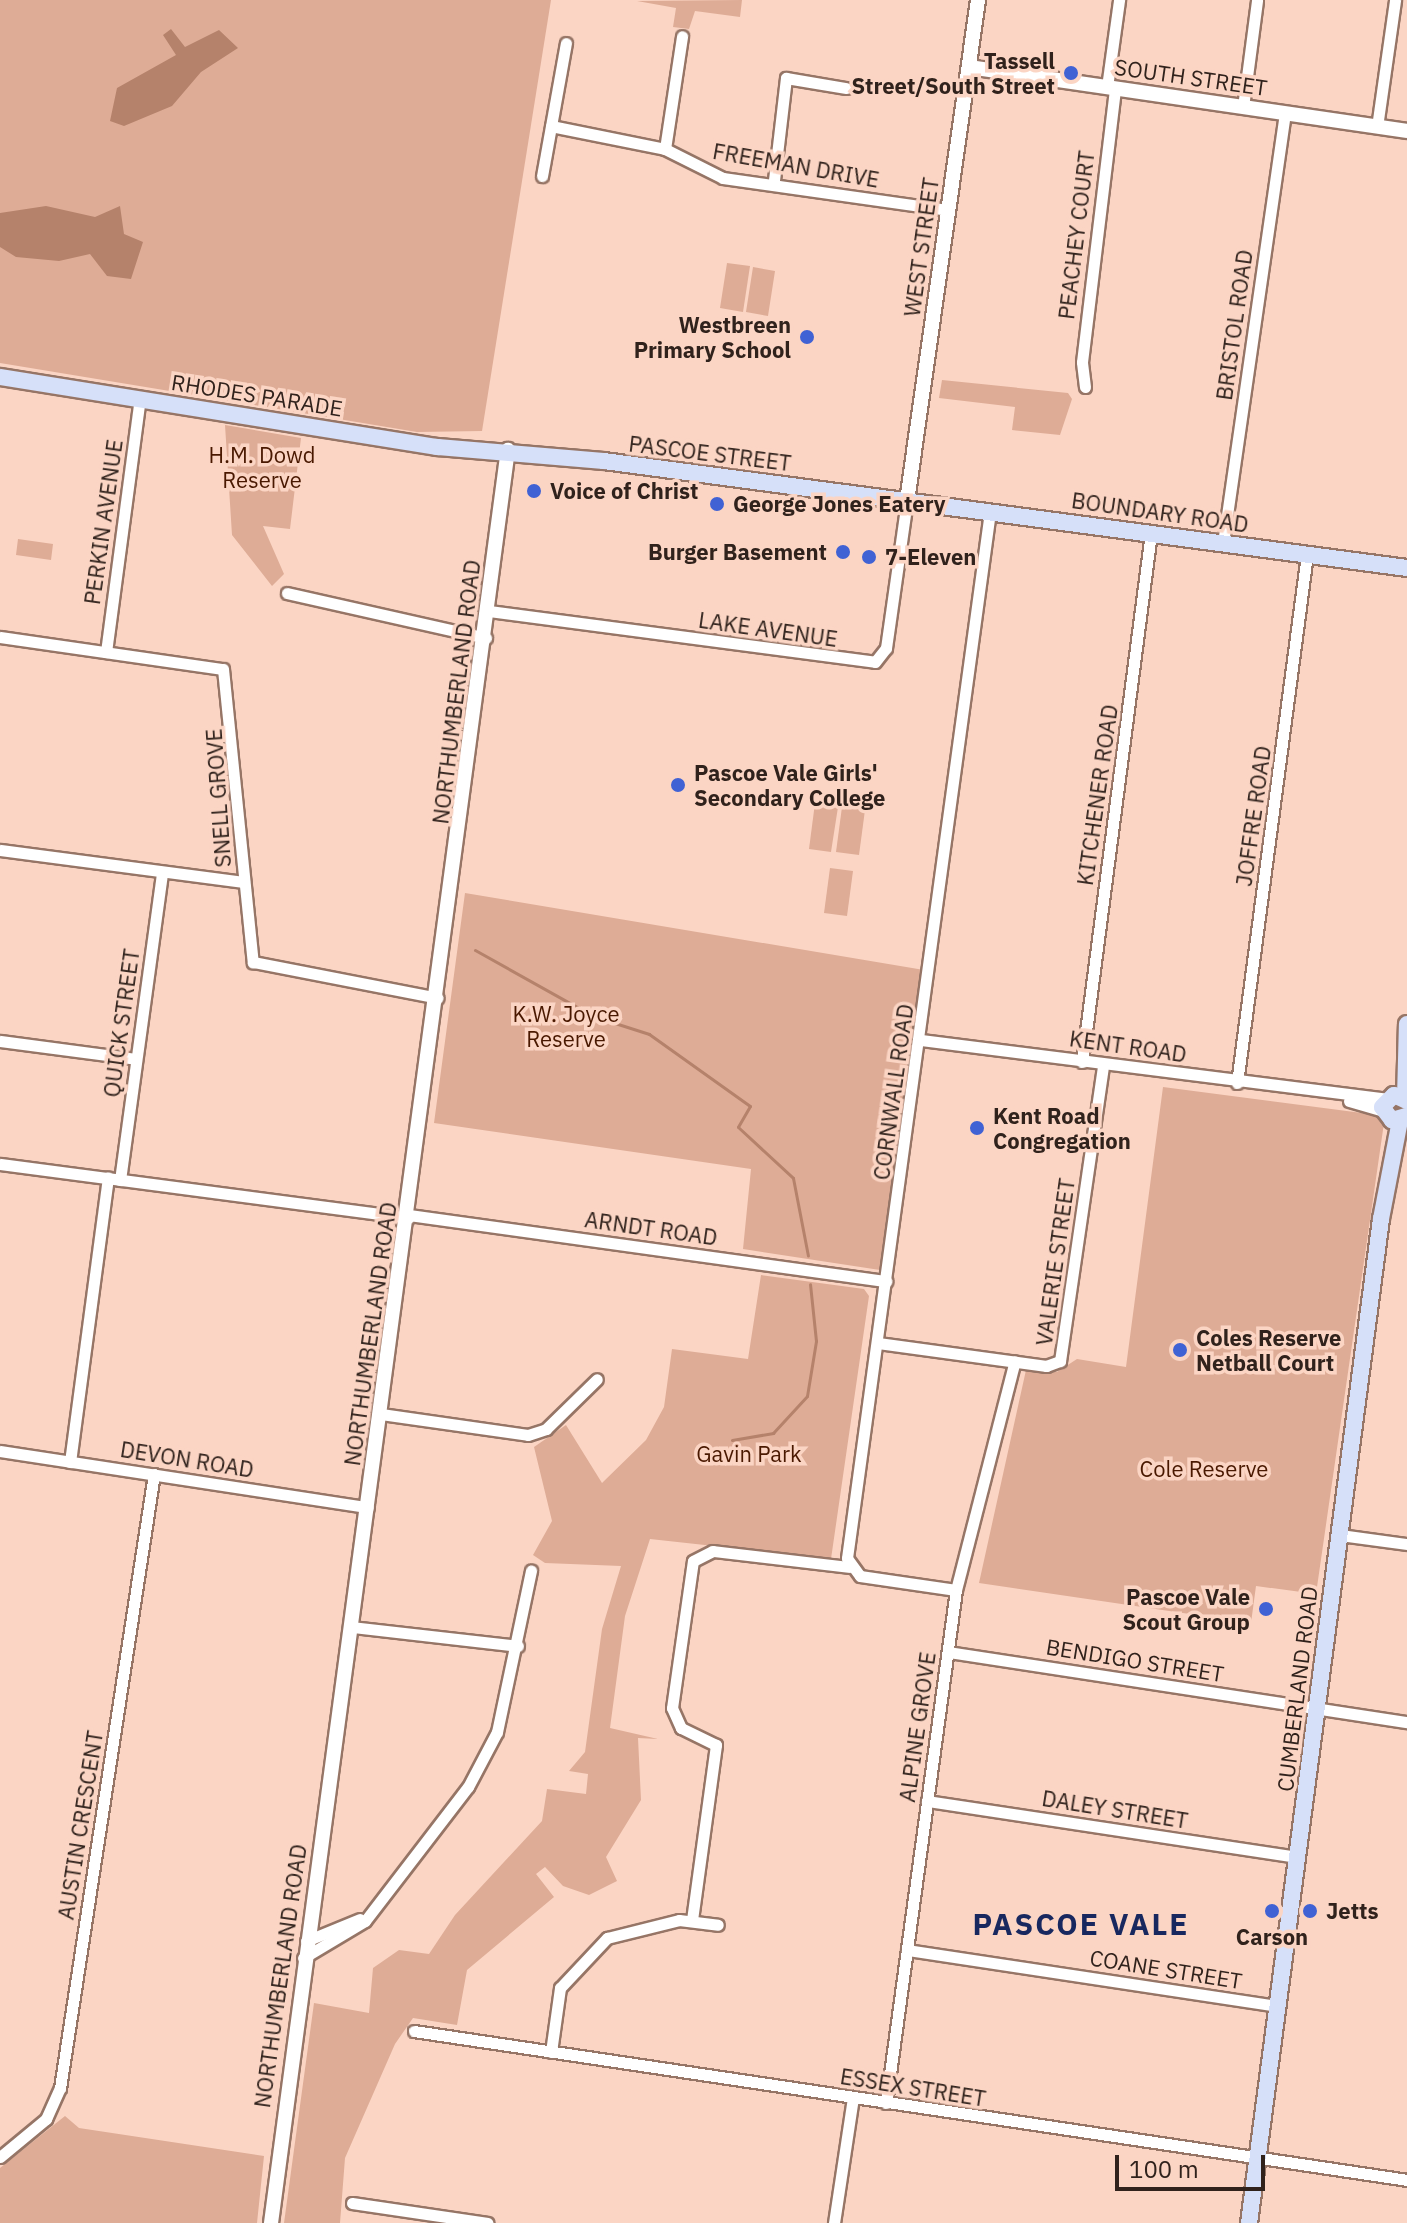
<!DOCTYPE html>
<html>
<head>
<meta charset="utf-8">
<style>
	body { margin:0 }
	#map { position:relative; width:1407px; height:2223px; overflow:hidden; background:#fbd5c4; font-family:"IBM Plex Sans",sans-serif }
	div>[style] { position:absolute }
	.green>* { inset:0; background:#deac96 }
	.water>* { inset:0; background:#b5826b }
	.stream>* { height:3px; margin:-1.5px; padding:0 1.5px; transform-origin:1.5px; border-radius:1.5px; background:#b5826b }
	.roads { filter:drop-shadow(2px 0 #967566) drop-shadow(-2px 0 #967566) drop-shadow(0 2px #967566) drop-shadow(0 -2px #967566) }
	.minor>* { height:11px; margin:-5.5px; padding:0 5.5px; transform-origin:5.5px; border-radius:5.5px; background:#fff }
	.tertiary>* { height:14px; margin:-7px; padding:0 7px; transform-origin:7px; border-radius:7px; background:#fff }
	.secondary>* { height:16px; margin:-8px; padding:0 8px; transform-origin:8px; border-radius:8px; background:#d6e0f9 }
	.dots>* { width:22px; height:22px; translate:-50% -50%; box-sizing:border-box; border:4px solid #fbd5c4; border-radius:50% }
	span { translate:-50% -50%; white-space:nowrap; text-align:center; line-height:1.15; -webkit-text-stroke:7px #fbd5c4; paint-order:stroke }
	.poi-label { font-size:22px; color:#30221c; font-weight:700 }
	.right { translate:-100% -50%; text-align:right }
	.left { translate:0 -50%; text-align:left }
	.street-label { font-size:22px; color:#30221c }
	.park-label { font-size:22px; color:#491800 }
	.district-label { font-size:30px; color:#18285f; font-weight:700; letter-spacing:2px }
	.scale { position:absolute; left:1115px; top:2155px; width:150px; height:36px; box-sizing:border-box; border:4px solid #30221c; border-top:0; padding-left:10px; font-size:24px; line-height:28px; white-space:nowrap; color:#30221c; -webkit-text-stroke:6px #fbd5c4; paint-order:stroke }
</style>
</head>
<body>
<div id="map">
	<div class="green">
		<div style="clip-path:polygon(0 0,551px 0,482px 431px,417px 432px,0 363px)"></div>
		<div style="clip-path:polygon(742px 0,740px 17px,695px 11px,689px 29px,673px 27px,676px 8px,637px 1px)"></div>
		<div style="clip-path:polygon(727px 263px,750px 266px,743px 312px,720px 308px)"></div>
		<div style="clip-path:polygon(753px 267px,775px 271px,768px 316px,746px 312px)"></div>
		<div style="clip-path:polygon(942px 380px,1068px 393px,1072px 399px,1060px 435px,1012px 430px,1015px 407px,939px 398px)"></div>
		<div style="clip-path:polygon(225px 425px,301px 438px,290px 529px,263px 526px,284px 574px,272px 586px,232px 535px)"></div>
		<div style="clip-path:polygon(18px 539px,53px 544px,51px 560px,16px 555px)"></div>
		<div style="clip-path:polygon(815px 803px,838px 807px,831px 852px,809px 849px)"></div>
		<div style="clip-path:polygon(842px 807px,865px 810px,859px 855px,836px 852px)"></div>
		<div style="clip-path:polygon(830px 868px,853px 871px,847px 916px,824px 913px)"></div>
		<div style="clip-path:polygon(465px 893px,924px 970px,880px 1270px,743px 1249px,751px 1169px,434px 1123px)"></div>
		<div style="clip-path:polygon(1163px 1087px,1385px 1116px,1316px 1594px,1256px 1586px,1251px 1623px,979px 1583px,1026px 1370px,1057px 1372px,1077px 1359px,1126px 1367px)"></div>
		<div style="clip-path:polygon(761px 1275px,864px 1289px,869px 1296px,831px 1559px,650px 1539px,625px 1616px,610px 1728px,658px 1739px,638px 1738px,641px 1800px,606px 1857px,617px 1881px,589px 1895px,563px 1886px,545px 1867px,536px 1874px,554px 1897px,467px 1970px,457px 2025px,413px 2018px,395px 2044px,345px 2158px,340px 2223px,284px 2223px,314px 2003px,369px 2013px,373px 1968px,399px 1950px,429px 1954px,455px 1915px,542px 1821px,547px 1789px,586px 1794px,588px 1774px,569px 1771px,585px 1752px,602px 1629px,621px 1566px,545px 1563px,533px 1555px,552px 1521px,534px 1447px,566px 1425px,602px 1483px,646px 1440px,664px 1407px,672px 1349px,748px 1359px)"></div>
		<div style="clip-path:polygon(65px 2116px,79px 2128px,264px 2156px,257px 2223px,0 2223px,0 2168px)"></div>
	</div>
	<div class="water">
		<div style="clip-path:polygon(171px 29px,185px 47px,219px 30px,238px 48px,201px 72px,172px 106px,124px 126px,110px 121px,117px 88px,176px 55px,163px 35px)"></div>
		<div style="clip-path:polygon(46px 206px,95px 217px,120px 206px,124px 234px,143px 242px,131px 279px,107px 276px,90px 254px,59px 261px,16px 257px,0 247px,0 213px)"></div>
	</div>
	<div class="stream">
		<div style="left:475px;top:950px;width:135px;rotate:29.2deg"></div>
		<div style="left:593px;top:1016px;width:59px;rotate:17.8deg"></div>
		<div style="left:649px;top:1034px;width:124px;rotate:35.5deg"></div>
		<div style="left:750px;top:1106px;width:24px;rotate:120deg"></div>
		<div style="left:738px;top:1127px;width:75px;rotate:42.8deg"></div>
		<div style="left:793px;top:1178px;width:79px;rotate:79.1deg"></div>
		<div style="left:732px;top:1440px;width:42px;rotate:-9.7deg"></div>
		<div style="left:773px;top:1433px;width:50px;rotate:-47.4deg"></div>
		<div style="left:807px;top:1396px;width:56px;rotate:-80.7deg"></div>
		<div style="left:816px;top:1341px;width:57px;rotate:-96deg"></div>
	</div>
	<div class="roads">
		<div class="minor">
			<div style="left:1107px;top:87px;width:88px;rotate:-82.1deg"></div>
			<div style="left:1243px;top:107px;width:108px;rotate:-82.5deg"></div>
			<div style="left:551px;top:126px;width:116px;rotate:11.4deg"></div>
			<div style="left:665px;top:149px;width:65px;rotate:26.6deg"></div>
			<div style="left:723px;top:178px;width:228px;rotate:8.1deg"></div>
			<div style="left:1377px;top:127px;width:128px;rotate:-81.9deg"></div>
			<div style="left:665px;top:149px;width:114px;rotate:-81.4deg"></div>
			<div style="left:542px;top:176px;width:135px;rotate:-79.8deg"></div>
			<div style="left:774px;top:180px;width:103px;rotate:-83.3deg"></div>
			<div style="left:786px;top:78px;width:61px;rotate:9.5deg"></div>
			<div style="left:1085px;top:387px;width:25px;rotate:-97deg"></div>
			<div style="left:1082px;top:362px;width:276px;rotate:-83.1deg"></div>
			<div style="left:1223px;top:543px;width:434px;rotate:-81.8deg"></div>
			<div style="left:287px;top:593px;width:204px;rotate:12.7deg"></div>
			<div style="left:489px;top:611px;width:389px;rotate:7.5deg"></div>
			<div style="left:875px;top:662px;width:18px;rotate:-52deg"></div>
			<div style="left:886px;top:648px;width:148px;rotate:-81.9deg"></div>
			<div style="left:0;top:637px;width:225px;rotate:8.2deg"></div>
			<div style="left:223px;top:669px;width:295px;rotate:84.2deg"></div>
			<div style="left:253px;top:962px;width:188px;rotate:11deg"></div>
			<div style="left:106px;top:652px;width:256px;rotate:-82.4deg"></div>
			<div style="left:0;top:850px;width:246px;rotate:7.5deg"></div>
			<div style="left:921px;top:1040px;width:469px;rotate:7.2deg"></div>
			<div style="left:0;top:1041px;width:137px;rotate:7.5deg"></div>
			<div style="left:1082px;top:1062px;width:533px;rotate:-82.57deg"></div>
			<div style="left:1237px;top:1083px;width:534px;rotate:-82.46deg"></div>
			<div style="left:1349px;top:1101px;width:35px;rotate:16deg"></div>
			<div style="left:0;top:1164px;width:412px;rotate:7.5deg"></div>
			<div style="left:120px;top:1180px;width:311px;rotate:-82.2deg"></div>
			<div style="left:409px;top:1215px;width:482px;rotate:7.9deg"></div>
			<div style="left:878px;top:1343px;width:170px;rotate:7.8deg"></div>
			<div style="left:1046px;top:1366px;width:15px;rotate:-20deg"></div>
			<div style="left:1060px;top:1361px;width:299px;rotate:-81.7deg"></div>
			<div style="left:381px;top:1414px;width:148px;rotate:8.1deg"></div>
			<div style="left:528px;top:1435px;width:19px;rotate:-18deg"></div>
			<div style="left:546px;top:1429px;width:71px;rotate:-44.4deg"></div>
			<div style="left:0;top:1451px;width:372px;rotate:8.7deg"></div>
			<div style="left:70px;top:1462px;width:287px;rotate:-82.4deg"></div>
			<div style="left:1340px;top:1535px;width:68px;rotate:7.7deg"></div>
			<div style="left:956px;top:1590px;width:97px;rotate:-171.7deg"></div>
			<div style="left:860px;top:1576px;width:22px;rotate:-126deg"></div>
			<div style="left:847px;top:1558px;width:1056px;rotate:-82.22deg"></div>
			<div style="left:352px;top:1627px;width:167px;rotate:6.5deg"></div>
			<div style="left:948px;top:1652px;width:464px;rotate:8.7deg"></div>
			<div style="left:927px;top:1801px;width:374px;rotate:8.6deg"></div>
			<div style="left:692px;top:1920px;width:177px;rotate:-82.2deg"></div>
			<div style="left:716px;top:1745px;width:39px;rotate:-154deg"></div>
			<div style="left:681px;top:1728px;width:22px;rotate:-114deg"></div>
			<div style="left:672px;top:1708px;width:148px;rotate:-81.9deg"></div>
			<div style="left:693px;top:1561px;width:22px;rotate:-27deg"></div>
			<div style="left:713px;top:1551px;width:137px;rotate:6.7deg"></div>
			<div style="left:306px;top:1941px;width:58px;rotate:-22.2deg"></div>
			<div style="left:907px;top:1950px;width:375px;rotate:8.6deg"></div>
			<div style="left:303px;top:1958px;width:72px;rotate:-30.8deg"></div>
			<div style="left:365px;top:1921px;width:169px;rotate:-52.5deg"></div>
			<div style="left:468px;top:1787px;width:62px;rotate:-62.2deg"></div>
			<div style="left:497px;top:1732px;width:165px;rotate:-78.1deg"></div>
			<div style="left:414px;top:2031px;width:1004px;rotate:8.53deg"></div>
			<div style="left:551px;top:2052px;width:65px;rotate:-82deg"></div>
			<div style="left:560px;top:1988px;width:69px;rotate:-46.8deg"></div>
			<div style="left:607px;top:1938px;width:74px;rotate:-14deg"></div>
			<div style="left:679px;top:1920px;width:39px;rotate:7deg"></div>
			<div style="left:886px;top:2103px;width:518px;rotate:-82.23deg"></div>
			<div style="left:956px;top:1590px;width:236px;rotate:-75.6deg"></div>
			<div style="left:0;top:2157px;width:60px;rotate:-39.6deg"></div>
			<div style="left:46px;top:2119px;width:34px;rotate:-66deg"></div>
			<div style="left:60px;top:2088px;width:621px;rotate:-81.3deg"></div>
			<div style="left:352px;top:2203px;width:137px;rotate:8.4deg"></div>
			<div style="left:834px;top:2223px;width:126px;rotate:-81.4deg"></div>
		</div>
		<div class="tertiary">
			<div style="left:969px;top:67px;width:443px;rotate:8.3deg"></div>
			<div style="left:907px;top:501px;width:506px;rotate:-81.93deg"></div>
			<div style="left:271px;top:2223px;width:1789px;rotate:-82.39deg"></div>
		</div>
		<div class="secondary">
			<div style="left:0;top:377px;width:443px;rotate:9.1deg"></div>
			<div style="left:437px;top:447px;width:168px;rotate:4.8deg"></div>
			<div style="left:604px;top:461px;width:810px;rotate:7.59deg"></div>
			<div style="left:1405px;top:1098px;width:74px;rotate:-88.5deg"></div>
			<div style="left:1406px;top:1116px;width:15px;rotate:164deg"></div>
			<div style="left:1392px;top:1120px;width:16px;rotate:-128deg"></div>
			<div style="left:1382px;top:1107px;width:17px;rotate:-45deg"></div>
			<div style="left:1394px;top:1095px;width:14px;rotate:25deg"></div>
			<div style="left:1249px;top:2223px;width:1013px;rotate:-82.51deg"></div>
			<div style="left:1381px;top:1219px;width:101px;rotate:-79.1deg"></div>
		</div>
	</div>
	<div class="dots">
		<div style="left:1071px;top:73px;background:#4062d4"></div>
		<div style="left:807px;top:337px;background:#4062d4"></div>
		<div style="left:534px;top:491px;background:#4062d4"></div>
		<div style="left:717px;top:504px;background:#4062d4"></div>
		<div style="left:843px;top:552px;background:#4062d4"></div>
		<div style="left:869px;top:557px;background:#4062d4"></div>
		<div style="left:678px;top:785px;background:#4062d4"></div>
		<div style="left:977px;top:1128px;background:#4062d4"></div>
		<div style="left:1180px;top:1350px;background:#4062d4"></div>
		<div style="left:1266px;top:1609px;background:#4062d4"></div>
		<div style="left:1272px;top:1911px;background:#4062d4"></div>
		<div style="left:1310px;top:1911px;background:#4062d4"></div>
	</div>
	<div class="poi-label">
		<span class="right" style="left:1055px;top:73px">Tassell<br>Street/South Street</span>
		<span class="right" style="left:791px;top:337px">Westbreen<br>Primary School</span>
		<span class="left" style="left:550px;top:491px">Voice of Christ</span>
		<span class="left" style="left:733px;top:504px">George Jones Eatery</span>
		<span class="right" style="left:827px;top:552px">Burger Basement</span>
		<span class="left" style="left:885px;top:557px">7-Eleven</span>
		<span class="left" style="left:694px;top:785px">Pascoe Vale Girls'<br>Secondary College</span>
		<span class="left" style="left:993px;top:1128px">Kent Road<br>Congregation</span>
		<span class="left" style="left:1196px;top:1350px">Coles Reserve<br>Netball Court</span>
		<span class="right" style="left:1250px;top:1609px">Pascoe Vale<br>Scout Group</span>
		<span class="left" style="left:1326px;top:1911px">Jetts</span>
		<span style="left:1272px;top:1937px">Carson</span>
	</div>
	<div class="street-label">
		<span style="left:1191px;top:77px;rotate:8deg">SOUTH STREET</span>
		<span style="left:796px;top:165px;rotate:10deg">FREEMAN DRIVE</span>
		<span style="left:1076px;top:235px;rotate:-83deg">PEACHEY COURT</span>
		<span style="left:921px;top:247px;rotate:-82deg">WEST STREET</span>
		<span style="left:1234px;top:325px;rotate:-82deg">BRISTOL ROAD</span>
		<span style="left:257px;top:395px;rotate:9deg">RHODES PARADE</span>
		<span style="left:710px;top:453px;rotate:7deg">PASCOE STREET</span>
		<span style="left:1160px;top:512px;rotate:8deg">BOUNDARY ROAD</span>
		<span style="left:103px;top:522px;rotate:-82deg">PERKIN AVENUE</span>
		<span style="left:768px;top:629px;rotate:8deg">LAKE AVENUE</span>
		<span style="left:456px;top:692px;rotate:-83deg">NORTHUMBERLAND ROAD</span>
		<span style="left:1097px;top:795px;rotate:-82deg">KITCHENER ROAD</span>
		<span style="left:218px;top:798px;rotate:-94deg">SNELL GROVE</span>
		<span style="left:1253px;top:816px;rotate:-82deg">JOFFRE ROAD</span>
		<span style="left:121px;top:1023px;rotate:-82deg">QUICK STREET</span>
		<span style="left:1128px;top:1046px;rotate:8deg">KENT ROAD</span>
		<span style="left:893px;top:1092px;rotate:-82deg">CORNWALL ROAD</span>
		<span style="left:651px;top:1228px;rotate:8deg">ARNDT ROAD</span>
		<span style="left:1055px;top:1262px;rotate:-82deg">VALERIE STREET</span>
		<span style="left:370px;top:1334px;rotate:-82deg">NORTHUMBERLAND ROAD</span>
		<span style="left:187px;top:1459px;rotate:9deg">DEVON ROAD</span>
		<span style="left:1135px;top:1660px;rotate:9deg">BENDIGO STREET</span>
		<span style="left:1297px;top:1689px;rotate:-83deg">CUMBERLAND ROAD</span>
		<span style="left:917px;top:1727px;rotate:-82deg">ALPINE GROVE</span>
		<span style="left:1115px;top:1809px;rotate:9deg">DALEY STREET</span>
		<span style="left:80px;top:1825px;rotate:-81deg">AUSTIN CRESCENT</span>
		<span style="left:1166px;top:1969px;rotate:9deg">COANE STREET</span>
		<span style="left:280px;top:1976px;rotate:-82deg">NORTHUMBERLAND ROAD</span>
		<span style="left:913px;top:2087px;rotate:9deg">ESSEX STREET</span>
	</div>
	<div class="park-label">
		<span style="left:262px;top:467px">H.M. Dowd<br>Reserve</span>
		<span style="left:566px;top:1026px">K.W. Joyce<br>Reserve</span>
		<span style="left:749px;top:1454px">Gavin Park</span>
		<span style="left:1204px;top:1469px">Cole Reserve</span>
	</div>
	<div class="district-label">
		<span style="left:1081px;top:1924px">PASCOE VALE</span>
	</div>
	<div class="scale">100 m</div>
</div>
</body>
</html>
